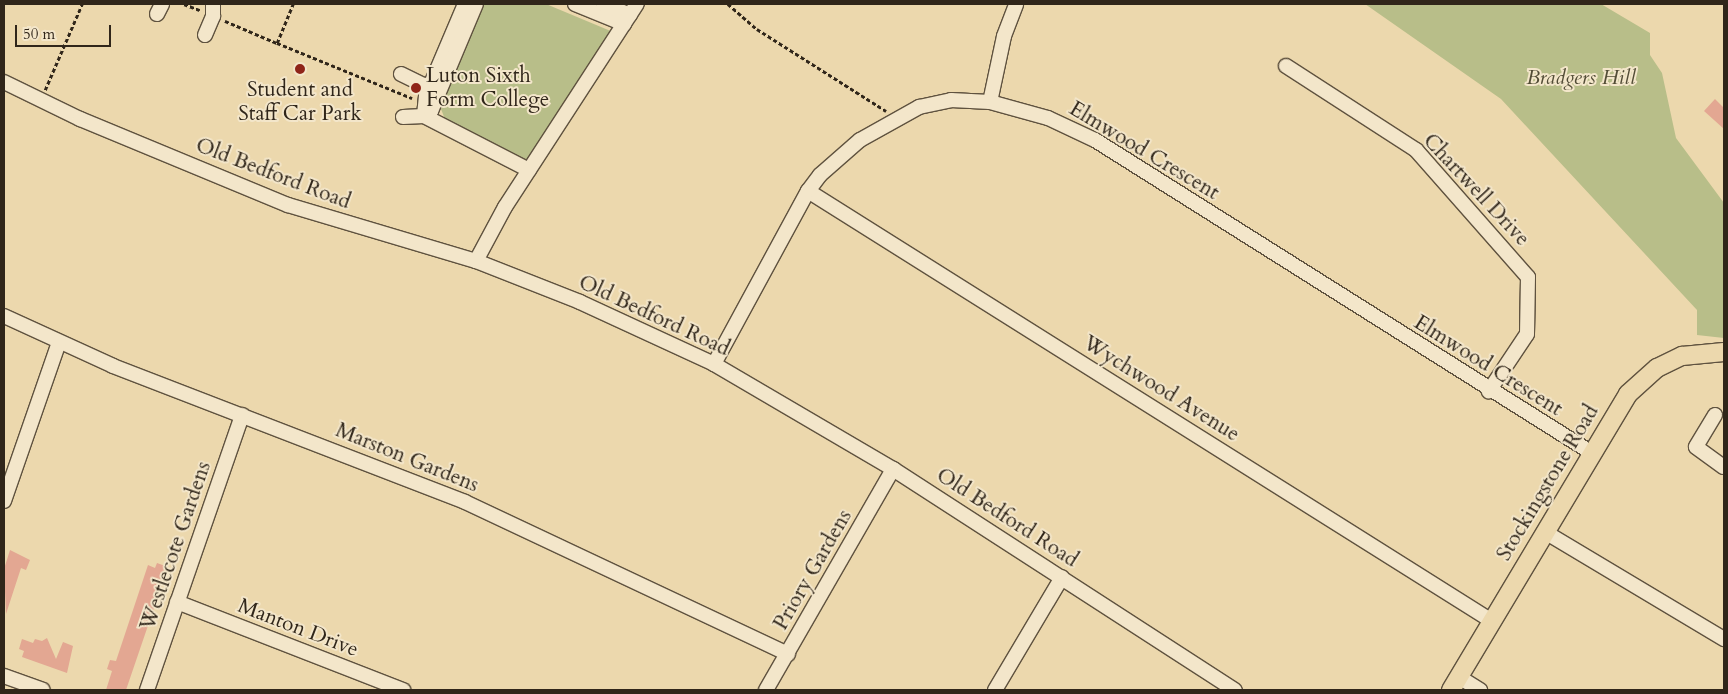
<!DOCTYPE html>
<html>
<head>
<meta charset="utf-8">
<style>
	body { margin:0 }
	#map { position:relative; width:1728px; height:694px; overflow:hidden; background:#ecd8ad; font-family:Cardo,serif }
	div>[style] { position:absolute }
	.green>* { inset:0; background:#b8be89 }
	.building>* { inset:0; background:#e3a792 }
	.path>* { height:2.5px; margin-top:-1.25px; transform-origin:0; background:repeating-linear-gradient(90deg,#30261a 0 4px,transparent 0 6.5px) }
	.roads { filter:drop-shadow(1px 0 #5f523f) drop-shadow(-1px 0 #5f523f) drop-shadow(0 1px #5f523f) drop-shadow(0 -1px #5f523f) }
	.minor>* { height:14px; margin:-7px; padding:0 7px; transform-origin:7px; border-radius:7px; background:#f3e6ca }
	.major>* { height:18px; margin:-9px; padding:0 9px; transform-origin:9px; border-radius:9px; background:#ecd8ad }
	.dots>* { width:14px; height:14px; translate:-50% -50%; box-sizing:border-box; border:2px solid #f3e6ca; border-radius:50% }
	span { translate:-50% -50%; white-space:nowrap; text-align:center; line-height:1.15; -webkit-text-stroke:4px #f3e6ca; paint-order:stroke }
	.poi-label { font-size:21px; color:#30261a }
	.left { translate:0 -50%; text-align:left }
	.park-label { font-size:21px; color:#524c36; font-style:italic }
	.street-label { font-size:21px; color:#30261a }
	.frame { position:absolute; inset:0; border:5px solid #30261a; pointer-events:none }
	.scale { position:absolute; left:15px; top:25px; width:96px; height:22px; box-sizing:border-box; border:2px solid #30261a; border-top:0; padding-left:6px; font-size:15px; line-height:18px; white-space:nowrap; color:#30261a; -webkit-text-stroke:4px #f3e6ca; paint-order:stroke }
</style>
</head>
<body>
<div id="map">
	<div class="green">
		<div style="clip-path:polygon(481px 4px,546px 4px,613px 32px,525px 164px,446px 122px,441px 109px)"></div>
		<div style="clip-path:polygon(1365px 4px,1601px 4px,1650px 33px,1650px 55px,1662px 73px,1676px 138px,1724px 203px,1724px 338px,1697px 335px,1697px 310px,1501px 99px)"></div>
	</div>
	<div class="building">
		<div style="clip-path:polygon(1715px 99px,1724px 108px,1724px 129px,1704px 111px)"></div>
		<div style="clip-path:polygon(10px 550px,30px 560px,26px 570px,21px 568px,6px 614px,4px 569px)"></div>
		<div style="clip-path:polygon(157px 563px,168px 567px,126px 690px,106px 690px,112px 671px,107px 669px,110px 660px,116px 661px,148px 565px,155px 568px)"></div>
		<div style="clip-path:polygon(47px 638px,56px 659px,63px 642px,73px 646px,67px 673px,22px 657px,24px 651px,19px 649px,22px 639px,33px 643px,35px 639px,42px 641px)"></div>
	</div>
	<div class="path">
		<div style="left:184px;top:4px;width:17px;rotate:21deg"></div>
		<div style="left:728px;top:4px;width:38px;rotate:41deg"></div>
		<div style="left:757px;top:29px;width:153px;rotate:32.4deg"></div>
		<div style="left:225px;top:21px;width:56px;rotate:22.9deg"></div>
		<div style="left:277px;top:43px;width:42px;rotate:-67.7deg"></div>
		<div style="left:277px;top:43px;width:146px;rotate:22.2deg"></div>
		<div style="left:45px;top:90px;width:94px;rotate:-66.7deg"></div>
	</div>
	<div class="roads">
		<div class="minor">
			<div style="left:465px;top:4px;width:100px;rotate:113deg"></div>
			<div style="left:426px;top:96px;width:20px;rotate:96deg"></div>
			<div style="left:424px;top:116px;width:118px;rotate:27.2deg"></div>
			<div style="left:575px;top:4px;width:53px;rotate:22.2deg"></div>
			<div style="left:603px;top:4px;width:29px;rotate:22deg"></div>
			<div style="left:157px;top:14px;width:11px;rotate:-63deg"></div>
			<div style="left:205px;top:35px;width:21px;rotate:-67deg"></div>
			<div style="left:213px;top:16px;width:12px;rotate:-90deg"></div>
			<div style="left:1286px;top:66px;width:155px;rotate:32.9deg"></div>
			<div style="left:1416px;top:150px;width:169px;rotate:48.6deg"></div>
			<div style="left:1528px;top:277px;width:57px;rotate:91deg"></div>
			<div style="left:1527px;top:334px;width:69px;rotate:123.7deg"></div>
			<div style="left:401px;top:74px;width:25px;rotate:26deg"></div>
			<div style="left:424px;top:85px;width:14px;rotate:-4deg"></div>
			<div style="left:4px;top:82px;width:85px;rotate:26deg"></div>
			<div style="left:80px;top:119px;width:225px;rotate:22.5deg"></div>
			<div style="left:288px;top:205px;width:196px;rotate:16.6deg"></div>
			<div style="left:476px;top:261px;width:112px;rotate:21.5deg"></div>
			<div style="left:580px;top:302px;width:148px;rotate:24.8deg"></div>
			<div style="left:714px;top:364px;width:208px;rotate:30.4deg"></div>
			<div style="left:893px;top:469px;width:407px;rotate:32.9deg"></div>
			<div style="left:990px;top:102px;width:67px;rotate:-78deg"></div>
			<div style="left:1004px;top:36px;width:34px;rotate:-69deg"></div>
			<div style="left:403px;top:117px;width:21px;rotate:-3deg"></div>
			<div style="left:424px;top:116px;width:9px;rotate:-36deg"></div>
			<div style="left:431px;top:111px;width:116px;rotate:-67.2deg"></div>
			<div style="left:808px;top:191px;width:808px;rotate:32.16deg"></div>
			<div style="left:476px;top:261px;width:61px;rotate:-61.8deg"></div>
			<div style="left:505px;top:207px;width:242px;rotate:-57deg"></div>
			<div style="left:4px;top:316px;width:120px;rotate:24.6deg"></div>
			<div style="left:113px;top:366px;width:377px;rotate:21.1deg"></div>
			<div style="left:465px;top:502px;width:357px;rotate:25.2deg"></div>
			<div style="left:714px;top:364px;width:197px;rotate:-61.5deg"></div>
			<div style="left:808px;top:191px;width:20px;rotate:-53deg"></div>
			<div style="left:820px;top:175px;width:53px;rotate:-41.2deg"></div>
			<div style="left:860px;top:140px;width:68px;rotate:-29.2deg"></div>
			<div style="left:919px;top:107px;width:33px;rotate:-12deg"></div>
			<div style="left:951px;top:100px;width:39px;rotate:3deg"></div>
			<div style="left:990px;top:102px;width:60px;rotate:15.4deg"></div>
			<div style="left:1048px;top:118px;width:52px;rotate:25.1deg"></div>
			<div style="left:1095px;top:140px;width:587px;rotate:32.2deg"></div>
			<div style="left:1715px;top:415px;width:37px;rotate:121deg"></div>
			<div style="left:1696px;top:447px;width:34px;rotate:36deg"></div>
			<div style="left:4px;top:501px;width:168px;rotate:-70.9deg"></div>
			<div style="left:1545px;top:532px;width:209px;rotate:30.9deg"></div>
			<div style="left:177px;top:602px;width:243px;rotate:21.3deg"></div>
			<div style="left:4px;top:676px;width:41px;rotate:19.7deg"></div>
			<div style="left:1459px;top:677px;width:25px;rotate:32deg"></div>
			<div style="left:147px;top:690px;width:291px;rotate:-70.9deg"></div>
			<div style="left:766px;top:690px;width:255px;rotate:-60.1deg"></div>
			<div style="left:995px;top:690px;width:131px;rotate:-59.3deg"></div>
		</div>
		<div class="major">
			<div style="left:1451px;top:690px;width:345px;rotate:-59.1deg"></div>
			<div style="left:1628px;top:394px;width:39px;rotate:-42deg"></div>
			<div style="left:1657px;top:368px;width:28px;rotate:-26deg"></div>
			<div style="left:1682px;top:356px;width:42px;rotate:-5.4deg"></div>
		</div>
	</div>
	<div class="dots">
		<div style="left:300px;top:69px;background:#8f2418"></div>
		<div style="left:416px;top:88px;background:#8f2418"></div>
	</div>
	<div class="poi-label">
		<span class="left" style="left:426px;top:88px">Luton Sixth<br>Form College</span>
		<span style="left:300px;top:102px">Student and<br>Staff Car Park</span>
	</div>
	<div class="park-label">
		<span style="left:1581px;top:78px">Bradgers Hill</span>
	</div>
	<div class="street-label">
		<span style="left:1144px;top:151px;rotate:31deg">Elmwood Crescent</span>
		<span style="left:273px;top:174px;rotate:21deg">Old Bedford Road</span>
		<span style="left:1476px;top:190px;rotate:47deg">Chartwell Drive</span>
		<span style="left:654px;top:316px;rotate:25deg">Old Bedford Road</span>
		<span style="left:1488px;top:366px;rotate:32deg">Elmwood Crescent</span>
		<span style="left:1161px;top:389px;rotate:32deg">Wychwood Avenue</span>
		<span style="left:407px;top:458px;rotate:22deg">Marston Gardens</span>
		<span style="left:1548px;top:483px;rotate:-59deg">Stockingstone Road</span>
		<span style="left:1007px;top:518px;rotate:33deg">Old Bedford Road</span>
		<span style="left:176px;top:546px;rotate:-71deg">Westlecote Gardens</span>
		<span style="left:813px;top:570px;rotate:-60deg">Priory Gardens</span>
		<span style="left:298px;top:628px;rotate:21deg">Manton Drive</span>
	</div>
	<div class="frame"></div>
	<div class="scale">50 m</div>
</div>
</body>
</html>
